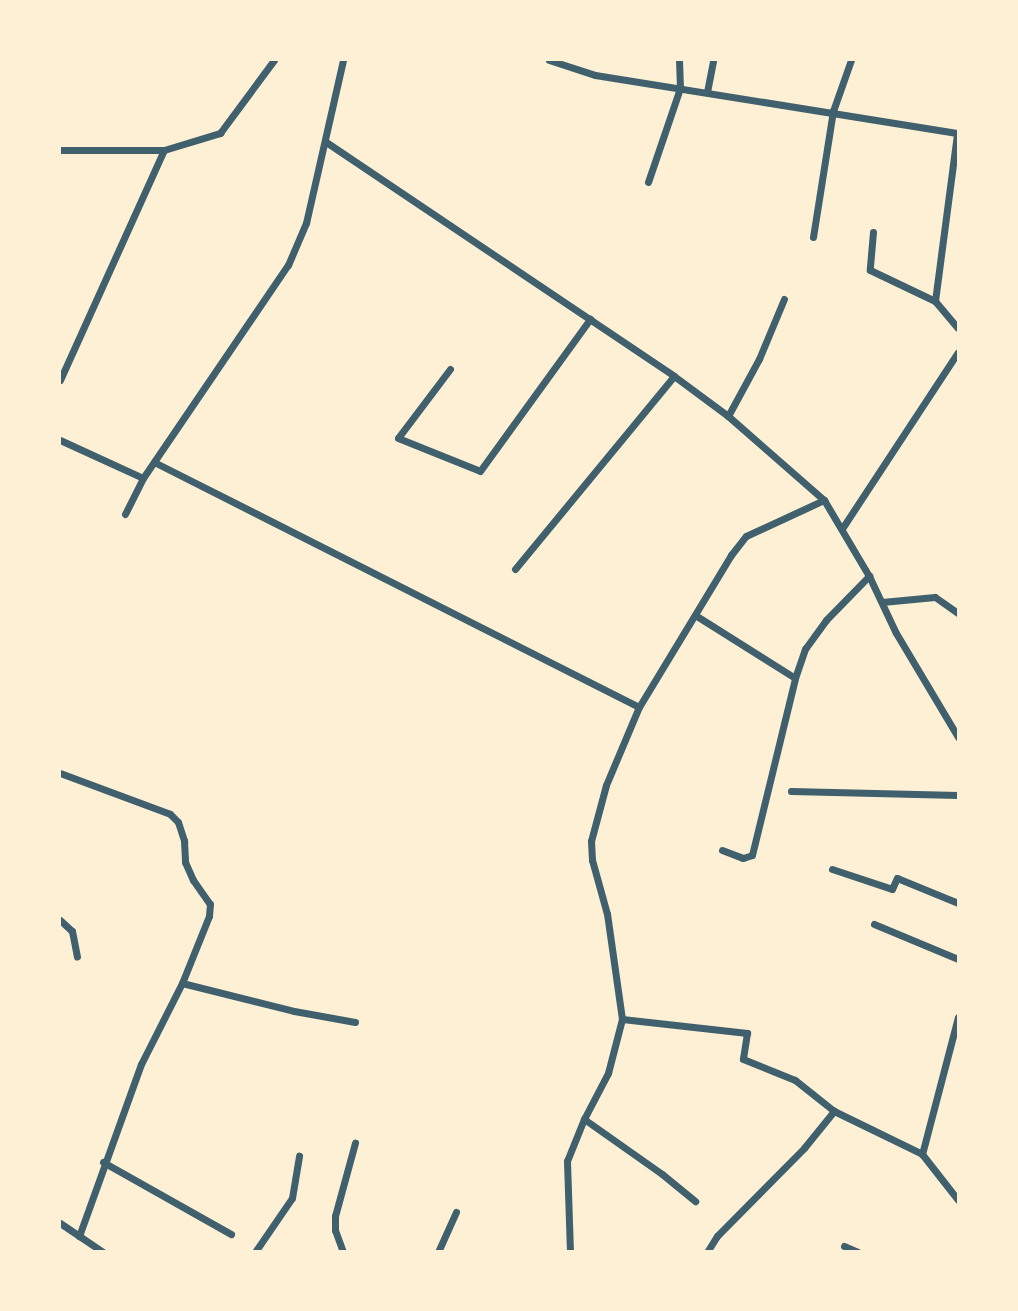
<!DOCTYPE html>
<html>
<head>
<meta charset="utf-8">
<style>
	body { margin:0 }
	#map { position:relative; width:1018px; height:1311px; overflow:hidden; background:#fdf0d5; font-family:"Asap Condensed",sans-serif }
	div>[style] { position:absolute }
	.minor>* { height:7px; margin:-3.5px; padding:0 3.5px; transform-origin:3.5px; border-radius:3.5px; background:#3f606c }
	span { translate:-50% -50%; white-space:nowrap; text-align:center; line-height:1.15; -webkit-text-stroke:7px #fdf0d5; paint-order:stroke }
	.frame { position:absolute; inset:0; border:61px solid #fdf0d5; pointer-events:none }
</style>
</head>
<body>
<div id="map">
	<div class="minor">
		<div style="left:549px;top:60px;width:48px;rotate:18.1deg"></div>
		<div style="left:595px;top:75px;width:368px;rotate:9.1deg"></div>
		<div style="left:707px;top:92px;width:33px;rotate:-79deg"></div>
		<div style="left:326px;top:142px;width:419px;rotate:33.9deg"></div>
		<div style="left:674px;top:376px;width:67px;rotate:36.5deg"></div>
		<div style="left:728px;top:416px;width:128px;rotate:41.2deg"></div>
		<div style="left:824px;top:500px;width:88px;rotate:59.4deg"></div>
		<div style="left:869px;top:576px;width:63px;rotate:64.7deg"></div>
		<div style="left:896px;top:633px;width:121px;rotate:59.2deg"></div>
		<div style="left:60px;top:150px;width:104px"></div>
		<div style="left:164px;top:150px;width:59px;rotate:-16.9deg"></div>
		<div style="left:220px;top:133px;width:91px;rotate:-53.5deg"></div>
		<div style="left:648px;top:182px;width:99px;rotate:-71.2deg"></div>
		<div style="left:680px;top:88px;width:28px;rotate:-92deg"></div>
		<div style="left:873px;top:232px;width:38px;rotate:95deg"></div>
		<div style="left:870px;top:270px;width:72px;rotate:25.5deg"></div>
		<div style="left:935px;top:301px;width:35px;rotate:50deg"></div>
		<div style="left:813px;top:237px;width:128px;rotate:-81deg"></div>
		<div style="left:833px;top:111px;width:54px;rotate:-70.6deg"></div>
		<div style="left:935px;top:301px;width:169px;rotate:-82.5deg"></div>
		<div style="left:450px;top:369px;width:86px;rotate:127deg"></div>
		<div style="left:398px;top:438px;width:88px;rotate:21.9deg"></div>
		<div style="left:480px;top:471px;width:188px;rotate:-54.1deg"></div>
		<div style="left:60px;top:380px;width:252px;rotate:-65.7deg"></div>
		<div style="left:728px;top:416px;width:65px;rotate:-61.5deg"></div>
		<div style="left:759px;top:359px;width:65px;rotate:-67.4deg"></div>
		<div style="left:60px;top:440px;width:91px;rotate:24.6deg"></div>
		<div style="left:154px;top:462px;width:543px;rotate:26.8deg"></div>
		<div style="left:125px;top:514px;width:40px;rotate:-63.4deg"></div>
		<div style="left:143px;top:478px;width:258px;rotate:-55.8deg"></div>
		<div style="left:288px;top:265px;width:46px;rotate:-66.8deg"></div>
		<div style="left:306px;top:223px;width:167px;rotate:-77.2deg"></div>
		<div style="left:843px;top:527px;width:209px;rotate:-56.7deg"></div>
		<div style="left:515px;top:569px;width:250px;rotate:-50.5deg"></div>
		<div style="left:882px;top:602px;width:53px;rotate:-5.4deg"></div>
		<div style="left:935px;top:597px;width:28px;rotate:35deg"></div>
		<div style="left:695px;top:615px;width:118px;rotate:32.2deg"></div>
		<div style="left:60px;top:773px;width:117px;rotate:20.4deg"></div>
		<div style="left:170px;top:814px;width:11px;rotate:45deg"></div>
		<div style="left:178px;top:822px;width:20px;rotate:72deg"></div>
		<div style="left:184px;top:841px;width:21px;rotate:87deg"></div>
		<div style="left:185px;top:862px;width:20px;rotate:66deg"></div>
		<div style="left:193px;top:880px;width:29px;rotate:55deg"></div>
		<div style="left:210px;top:904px;width:12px;rotate:95deg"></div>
		<div style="left:209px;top:916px;width:72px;rotate:111.9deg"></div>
		<div style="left:182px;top:983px;width:91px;rotate:116.8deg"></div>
		<div style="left:141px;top:1064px;width:183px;rotate:109.8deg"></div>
		<div style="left:791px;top:791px;width:167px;rotate:1.4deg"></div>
		<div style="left:722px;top:850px;width:22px;rotate:21deg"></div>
		<div style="left:743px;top:858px;width:9px;rotate:-18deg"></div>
		<div style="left:752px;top:855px;width:182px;rotate:-76.3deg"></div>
		<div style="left:795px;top:678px;width:31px;rotate:-71deg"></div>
		<div style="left:805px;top:649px;width:36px;rotate:-54deg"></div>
		<div style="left:826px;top:620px;width:62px;rotate:-45.7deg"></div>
		<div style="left:832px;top:869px;width:63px;rotate:18.4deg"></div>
		<div style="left:892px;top:889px;width:12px;rotate:-66deg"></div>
		<div style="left:897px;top:878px;width:66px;rotate:22.3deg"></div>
		<div style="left:60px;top:920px;width:16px;rotate:43deg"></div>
		<div style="left:72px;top:931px;width:26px;rotate:79deg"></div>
		<div style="left:874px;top:924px;width:91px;rotate:22.6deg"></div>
		<div style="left:182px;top:983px;width:115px;rotate:14deg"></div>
		<div style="left:294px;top:1011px;width:62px;rotate:10.2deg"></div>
		<div style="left:958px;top:1017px;width:142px;rotate:104.7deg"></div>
		<div style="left:922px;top:1154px;width:58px;rotate:52deg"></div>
		<div style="left:622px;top:1019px;width:126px;rotate:6.4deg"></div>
		<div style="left:747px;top:1033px;width:26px;rotate:99deg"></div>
		<div style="left:743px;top:1059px;width:56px;rotate:22deg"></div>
		<div style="left:795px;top:1080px;width:50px;rotate:38.5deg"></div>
		<div style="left:834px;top:1111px;width:98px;rotate:26deg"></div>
		<div style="left:584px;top:1119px;width:95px;rotate:35.2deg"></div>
		<div style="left:662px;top:1174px;width:43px;rotate:39.3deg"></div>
		<div style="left:103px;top:1162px;width:147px;rotate:29.4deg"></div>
		<div style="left:60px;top:1223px;width:52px;rotate:34deg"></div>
		<div style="left:844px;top:1246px;width:15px;rotate:23deg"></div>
		<div style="left:255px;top:1252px;width:65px;rotate:-55.6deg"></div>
		<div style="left:292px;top:1198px;width:43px;rotate:-80.5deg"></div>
		<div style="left:343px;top:1252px;width:23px;rotate:-110deg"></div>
		<div style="left:335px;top:1230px;width:14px;rotate:-90deg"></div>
		<div style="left:335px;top:1216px;width:76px;rotate:-74.7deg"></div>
		<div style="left:438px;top:1252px;width:44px;rotate:-65.8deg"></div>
		<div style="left:570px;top:1252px;width:91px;rotate:-91.9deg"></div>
		<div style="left:567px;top:1161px;width:45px;rotate:-68deg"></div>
		<div style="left:584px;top:1119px;width:52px;rotate:-62.4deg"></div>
		<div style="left:608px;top:1073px;width:56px;rotate:-75.5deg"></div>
		<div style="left:622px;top:1019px;width:106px;rotate:-98.1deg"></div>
		<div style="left:607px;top:914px;width:56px;rotate:-105.5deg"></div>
		<div style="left:592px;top:860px;width:19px;rotate:-93deg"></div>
		<div style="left:591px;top:841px;width:58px;rotate:-75deg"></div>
		<div style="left:606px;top:785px;width:85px;rotate:-67.1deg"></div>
		<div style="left:639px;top:707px;width:178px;rotate:-58.8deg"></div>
		<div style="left:731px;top:555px;width:24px;rotate:-52deg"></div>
		<div style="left:746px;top:536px;width:86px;rotate:-24.8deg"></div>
		<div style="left:707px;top:1252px;width:19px;rotate:-58deg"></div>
		<div style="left:717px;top:1236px;width:124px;rotate:-45.3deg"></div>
		<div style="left:804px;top:1148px;width:48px;rotate:-51deg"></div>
	</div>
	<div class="frame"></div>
</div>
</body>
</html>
